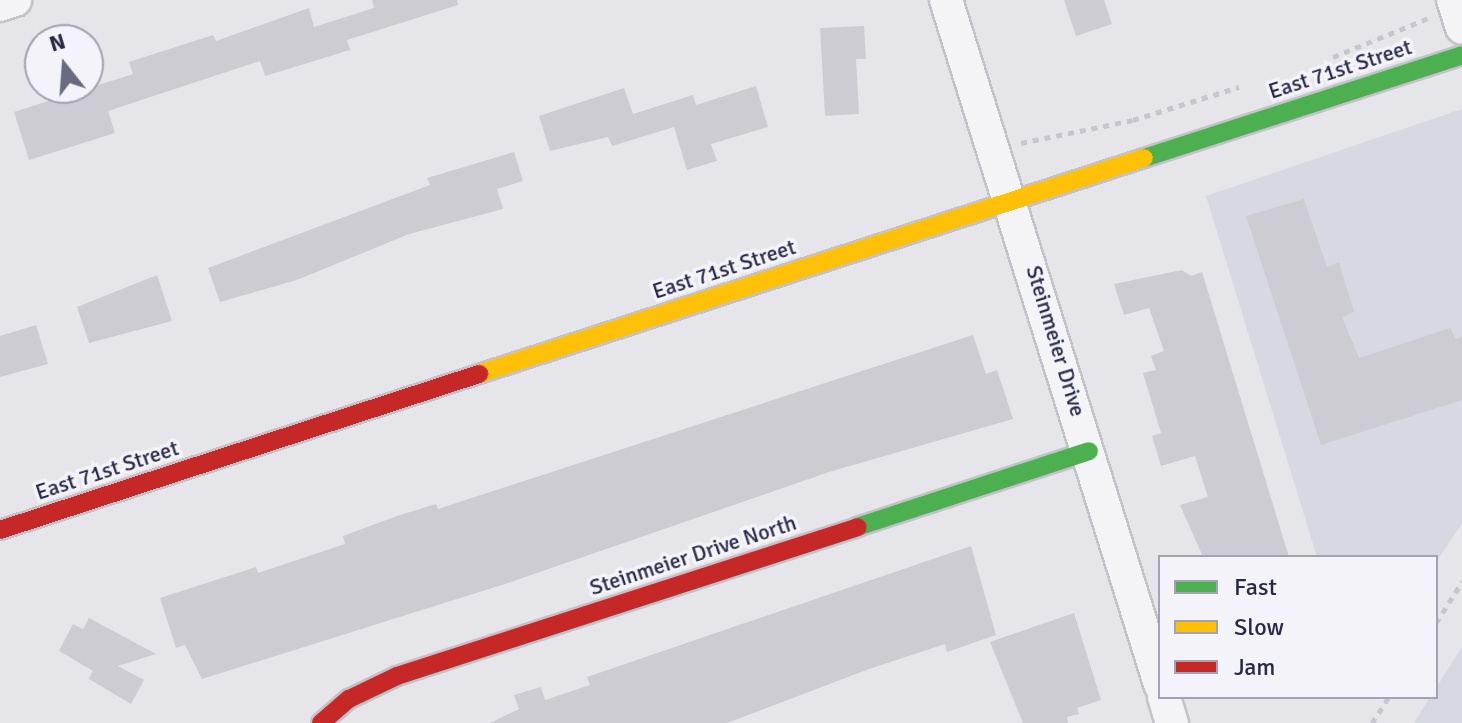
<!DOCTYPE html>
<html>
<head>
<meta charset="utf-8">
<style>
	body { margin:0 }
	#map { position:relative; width:1462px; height:723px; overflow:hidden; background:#e5e5ea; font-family:Signika,sans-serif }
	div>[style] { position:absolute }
	.built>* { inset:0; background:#d8d8e2 }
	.building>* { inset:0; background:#ccccd2 }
	.path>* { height:5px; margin-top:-2.5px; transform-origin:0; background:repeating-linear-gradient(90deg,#c6c6cd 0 6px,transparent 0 12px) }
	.roads { filter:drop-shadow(2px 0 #c2c2c8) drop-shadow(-2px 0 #c2c2c8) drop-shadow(0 2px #c2c2c8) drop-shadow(0 -2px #c2c2c8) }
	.street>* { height:32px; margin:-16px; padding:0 16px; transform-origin:16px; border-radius:16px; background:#f4f4f7 }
	.fast>* { height:18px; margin:-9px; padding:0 9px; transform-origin:9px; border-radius:9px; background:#4caf50 }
	.slow>* { height:18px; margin:-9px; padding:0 9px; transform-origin:9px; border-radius:9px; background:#ffc107 }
	.jam>* { height:18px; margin:-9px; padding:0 9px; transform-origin:9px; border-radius:9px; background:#c62828 }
	span { translate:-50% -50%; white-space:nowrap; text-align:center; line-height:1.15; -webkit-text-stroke:7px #f3f3f9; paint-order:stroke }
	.street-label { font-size:22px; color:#292946 }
	.legend { position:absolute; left:1158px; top:555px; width:280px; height:144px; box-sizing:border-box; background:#f3f3f9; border:2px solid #a2a2b1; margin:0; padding:10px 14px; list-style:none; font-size:24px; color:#292946 }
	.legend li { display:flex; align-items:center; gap:16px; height:40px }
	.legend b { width:40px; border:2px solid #a2a2b1 }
	.north { position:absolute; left:24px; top:24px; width:80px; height:80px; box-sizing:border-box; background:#f3f3f9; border:2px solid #a2a2b1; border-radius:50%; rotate:343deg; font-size:22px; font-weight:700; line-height:32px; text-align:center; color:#292946 }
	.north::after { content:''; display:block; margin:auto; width:28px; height:36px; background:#6b6b7f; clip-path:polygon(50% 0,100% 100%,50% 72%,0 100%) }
</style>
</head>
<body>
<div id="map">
	<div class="built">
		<div style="clip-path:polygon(1462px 109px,1462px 524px,1436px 562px,1436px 557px,1317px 557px,1206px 196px)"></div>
		<div style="clip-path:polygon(1462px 647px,1462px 723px,1414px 723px,1430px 697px,1436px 697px,1436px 688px)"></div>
	</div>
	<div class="building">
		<div style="clip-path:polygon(372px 0,457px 0,458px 5px,347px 40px,350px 50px,265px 76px,260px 61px,108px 111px,115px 133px,29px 160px,14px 112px,133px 74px,129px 62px,213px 35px,216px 41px,309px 8px,314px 27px,374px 8px)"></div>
		<div style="clip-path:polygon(1064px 0,1104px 0,1112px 24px,1076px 36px)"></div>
		<div style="clip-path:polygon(864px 26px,866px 59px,856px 59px,859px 114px,825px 116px,820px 28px)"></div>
		<div style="clip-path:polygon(756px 86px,768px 127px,711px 144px,717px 161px,687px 170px,674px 127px,612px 146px,608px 137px,550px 151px,539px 116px,624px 88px,633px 114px,693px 95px,696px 105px)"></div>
		<div style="clip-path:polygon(514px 152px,523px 181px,497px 189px,503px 209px,409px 234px,297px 280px,220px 302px,208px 268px,430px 185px,427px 178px)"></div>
		<div style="clip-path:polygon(1304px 199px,1327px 267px,1339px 262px,1354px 312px,1342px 317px,1359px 358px,1450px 328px,1456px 339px,1462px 336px,1462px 400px,1321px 445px,1246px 216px)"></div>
		<div style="clip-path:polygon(1182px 270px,1191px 276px,1202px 272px,1289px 557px,1203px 557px,1180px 505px,1208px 497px,1195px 456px,1161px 466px,1152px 436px,1161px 433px,1143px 373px,1156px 370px,1151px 356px,1164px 351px,1149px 308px,1124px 315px,1114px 284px)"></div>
		<div style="clip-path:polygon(157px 275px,172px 321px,89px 343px,77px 307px)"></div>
		<div style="clip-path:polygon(36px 325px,48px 364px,0 377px,0 336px)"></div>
		<div style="clip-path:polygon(973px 335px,986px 374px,997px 370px,1013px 419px,829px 472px,508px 583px,202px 679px,185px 645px,176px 648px,160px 598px,256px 567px,258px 573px,345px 544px,343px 536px,397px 516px,436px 504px,438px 509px)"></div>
		<div style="clip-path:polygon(971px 546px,996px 635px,947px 652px,945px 644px,869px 669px,727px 723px,490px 723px,519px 709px,514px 695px,541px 687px,545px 700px,590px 685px,587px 677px)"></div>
		<div style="clip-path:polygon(1074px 613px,1101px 700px,1077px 708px,1079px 714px,1067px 717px,1068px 723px,1023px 723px,990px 642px)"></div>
		<div style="clip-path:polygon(89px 618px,156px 654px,118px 666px,144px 680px,131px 704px,89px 679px,93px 671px,59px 651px,73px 624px,83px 629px)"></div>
	</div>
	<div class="path">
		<div style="left:1333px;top:57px;width:106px;rotate:-22.2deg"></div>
		<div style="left:1021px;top:143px;width:114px;rotate:-11.6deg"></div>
		<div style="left:1133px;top:120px;width:111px;rotate:-17.3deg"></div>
		<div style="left:1436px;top:623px;width:49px;rotate:-57.6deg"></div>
		<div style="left:1372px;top:723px;width:31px;rotate:-57deg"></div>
	</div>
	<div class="roads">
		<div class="street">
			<div style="left:946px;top:0;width:717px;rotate:72.63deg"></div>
			<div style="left:1453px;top:0;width:29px;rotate:72deg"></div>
			<div style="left:0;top:5px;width:16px;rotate:-18deg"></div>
			<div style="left:1164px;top:697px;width:27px;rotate:73deg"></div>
		</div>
		<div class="fast">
			<div style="left:1144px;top:158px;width:334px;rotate:-17.9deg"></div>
			<div style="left:857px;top:527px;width:244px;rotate:-18.1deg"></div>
		</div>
		<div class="slow">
			<div style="left:479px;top:374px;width:699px;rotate:-17.99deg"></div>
		</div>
		<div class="jam">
			<div style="left:0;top:530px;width:504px;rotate:-18.04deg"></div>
			<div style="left:321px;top:723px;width:37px;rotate:-41deg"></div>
			<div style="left:349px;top:699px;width:53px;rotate:-25.6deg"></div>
			<div style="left:397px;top:676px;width:484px;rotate:-17.9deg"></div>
		</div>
	</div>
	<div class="street-label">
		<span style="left:1340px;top:69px;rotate:-18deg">East 71st Street</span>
		<span style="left:724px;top:269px;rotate:-18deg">East 71st Street</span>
		<span style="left:1056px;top:341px;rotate:73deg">Steinmeier Drive</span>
		<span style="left:107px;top:470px;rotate:-18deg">East 71st Street</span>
		<span style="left:693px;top:555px;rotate:-18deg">Steinmeier Drive North</span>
	</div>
	<ul class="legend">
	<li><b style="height:10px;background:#4caf50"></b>Fast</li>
	<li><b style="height:10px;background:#ffc107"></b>Slow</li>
	<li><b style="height:10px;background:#c62828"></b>Jam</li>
	</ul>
	<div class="north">N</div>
</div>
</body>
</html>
